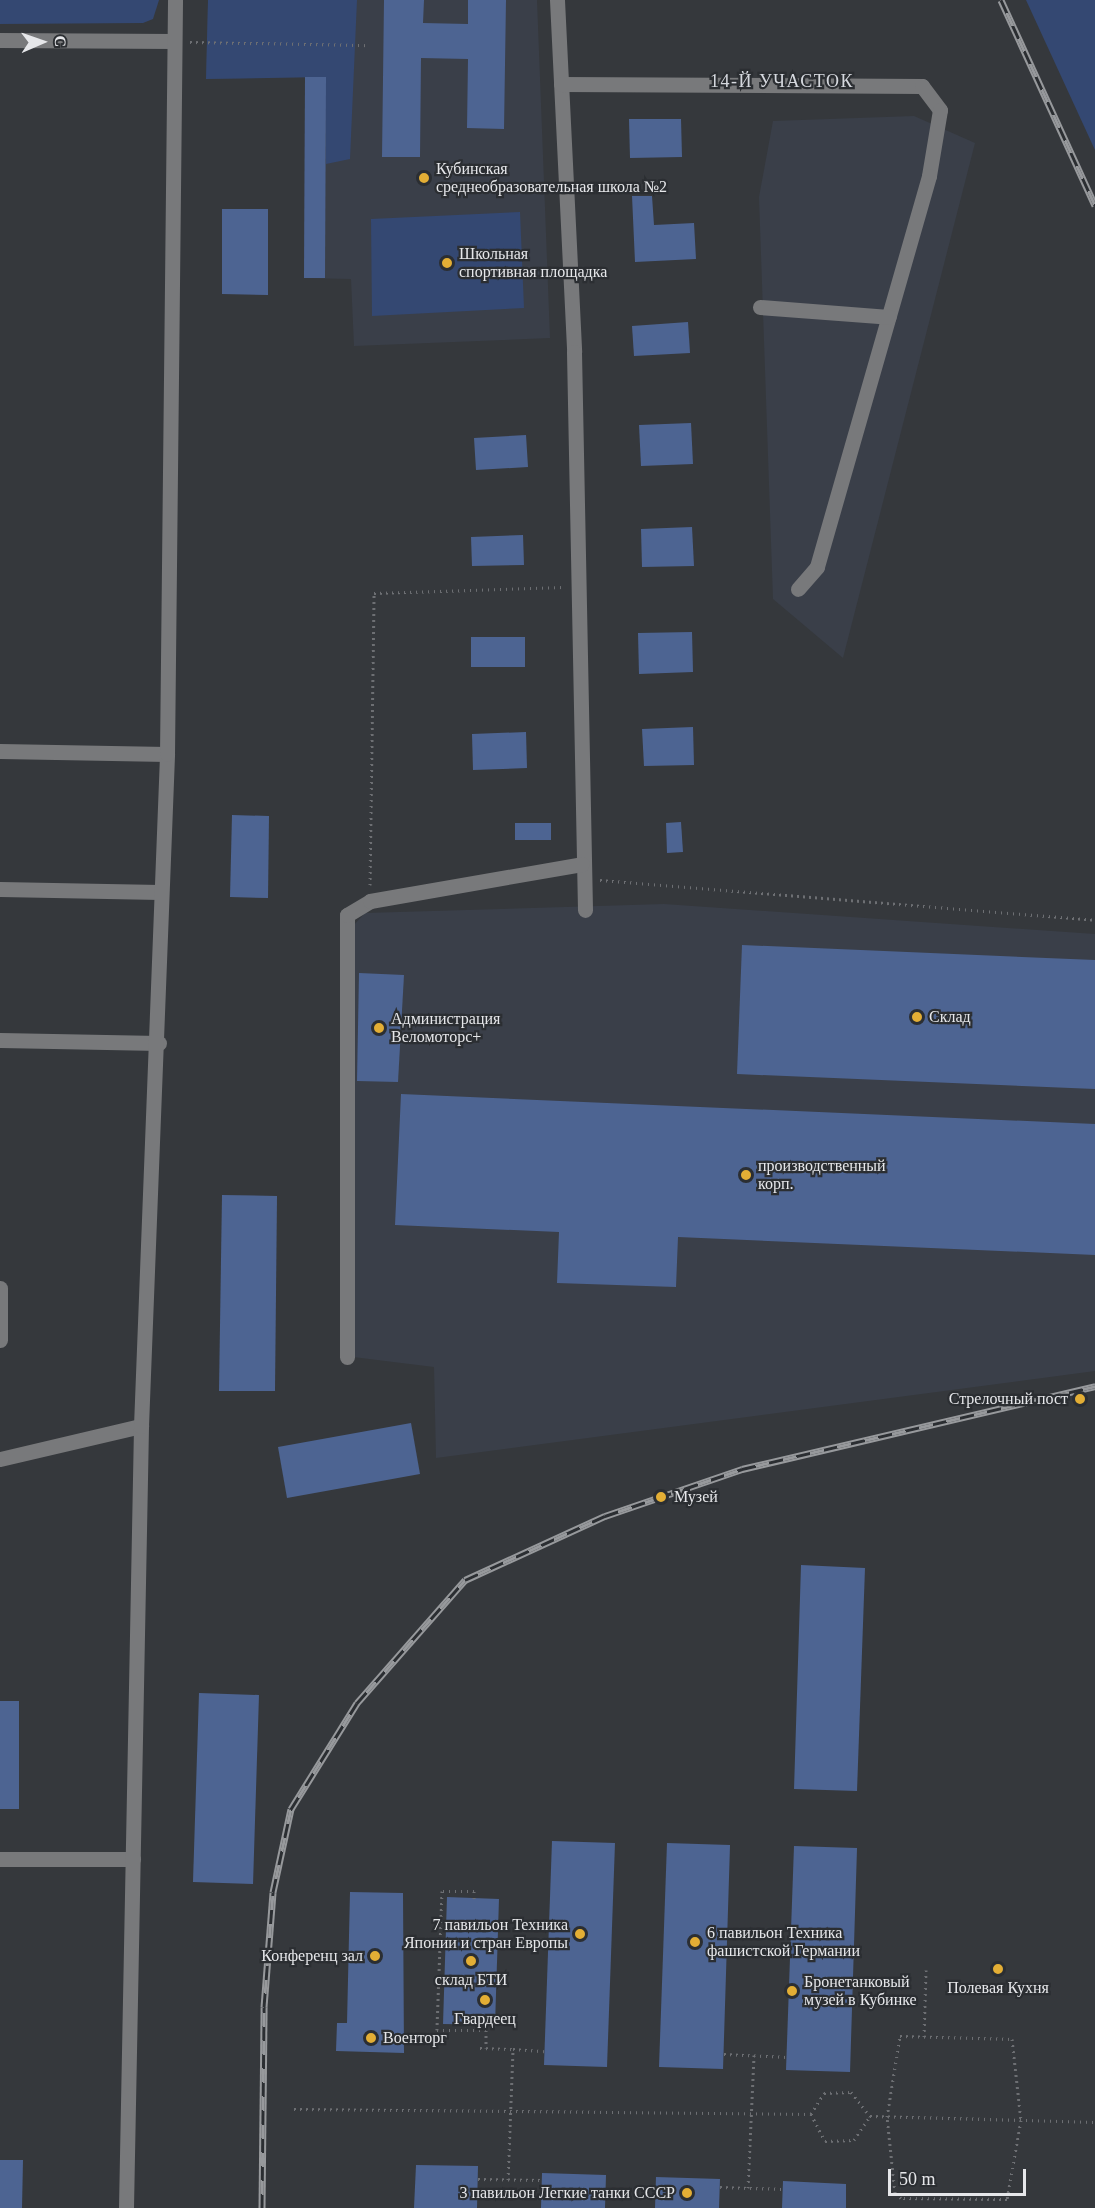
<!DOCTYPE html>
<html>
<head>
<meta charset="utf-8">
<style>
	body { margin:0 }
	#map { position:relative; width:1095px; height:2208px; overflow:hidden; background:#35383c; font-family:"Times New Roman",serif }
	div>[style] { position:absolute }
	.built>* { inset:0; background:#3a3f49 }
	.green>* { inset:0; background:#344872 }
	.building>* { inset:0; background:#4d6492 }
	.path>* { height:3px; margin-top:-1.5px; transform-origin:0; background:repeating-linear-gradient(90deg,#6d6f73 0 1.5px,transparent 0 6px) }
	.minor>* { height:15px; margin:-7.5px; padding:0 7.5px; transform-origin:7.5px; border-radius:7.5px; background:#78797b }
	.rail>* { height:7px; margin-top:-3.5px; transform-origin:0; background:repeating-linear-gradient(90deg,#2b2e32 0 14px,#97999c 0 28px); box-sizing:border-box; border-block:2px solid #97999c }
	.dots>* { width:16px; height:16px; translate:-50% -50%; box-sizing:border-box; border:3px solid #2b2e32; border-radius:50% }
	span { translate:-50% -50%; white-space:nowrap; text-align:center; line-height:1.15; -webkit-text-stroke:4.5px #2b2e32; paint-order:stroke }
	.poi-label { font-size:16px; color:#e6e7ea }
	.left { translate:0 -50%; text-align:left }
	.right { translate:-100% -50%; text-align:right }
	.neighbourhood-label { font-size:18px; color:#d5d8de; letter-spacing:1.5px }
	.north { position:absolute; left:12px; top:12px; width:60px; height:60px; -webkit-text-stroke:4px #2b2e32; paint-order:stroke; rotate:88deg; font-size:16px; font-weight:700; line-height:24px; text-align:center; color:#e6e7ea }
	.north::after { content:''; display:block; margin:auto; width:21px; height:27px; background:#e6e7ea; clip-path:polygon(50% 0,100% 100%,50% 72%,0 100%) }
	.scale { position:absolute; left:888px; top:2169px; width:138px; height:27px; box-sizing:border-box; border:3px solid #e6e7ea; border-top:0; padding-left:8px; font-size:18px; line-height:21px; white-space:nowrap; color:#e6e7ea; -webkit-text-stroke:4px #2b2e32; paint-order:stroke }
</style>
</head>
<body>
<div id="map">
	<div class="built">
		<div style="clip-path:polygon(208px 0,537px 0,550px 338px,354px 346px,351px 279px,304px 278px,305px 77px,206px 79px)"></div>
		<div style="clip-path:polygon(914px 116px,975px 143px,843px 658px,773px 599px,759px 197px,773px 121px)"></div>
		<div style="clip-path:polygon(664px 904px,1095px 934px,1095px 1371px,436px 1458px,434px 1367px,353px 1357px,353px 926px,365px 913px)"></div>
	</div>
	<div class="green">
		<div style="clip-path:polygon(0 0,159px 0,153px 19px,143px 23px,0 24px)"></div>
		<div style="clip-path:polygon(208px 0,357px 0,350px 159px,326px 164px,325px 77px,206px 79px)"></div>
		<div style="clip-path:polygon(1026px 0,1095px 0,1095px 150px)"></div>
		<div style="clip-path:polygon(520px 212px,524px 308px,372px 316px,371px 219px)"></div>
	</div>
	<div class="building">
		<div style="clip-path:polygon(384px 0,424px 0,423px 23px,468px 24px,468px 0,506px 0,504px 129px,467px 128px,468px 59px,421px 58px,420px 157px,382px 157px)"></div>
		<div style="clip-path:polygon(305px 77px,326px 77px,325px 278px,304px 278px)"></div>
		<div style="clip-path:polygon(629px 119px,681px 119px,682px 157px,630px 158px)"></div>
		<div style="clip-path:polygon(632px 196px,652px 196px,654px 225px,694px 223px,696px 259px,635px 262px)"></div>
		<div style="clip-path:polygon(222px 209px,268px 209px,268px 295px,222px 294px)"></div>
		<div style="clip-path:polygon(688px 322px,690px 353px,634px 356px,632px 326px)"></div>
		<div style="clip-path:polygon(691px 423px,693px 464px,641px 466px,639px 425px)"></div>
		<div style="clip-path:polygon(526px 435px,528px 467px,476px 470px,474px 438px)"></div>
		<div style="clip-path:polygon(692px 527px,694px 566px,642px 567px,641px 529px)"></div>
		<div style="clip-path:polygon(523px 535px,524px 565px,472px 566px,471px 537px)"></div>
		<div style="clip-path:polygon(692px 632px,693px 672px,639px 674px,638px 633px)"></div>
		<div style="clip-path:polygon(471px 637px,525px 637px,525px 667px,471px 667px)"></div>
		<div style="clip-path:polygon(693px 727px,694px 765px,644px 766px,642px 729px)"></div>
		<div style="clip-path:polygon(526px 732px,527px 768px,473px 770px,472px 734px)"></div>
		<div style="clip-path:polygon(232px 815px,269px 816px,268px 898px,230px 897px)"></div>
		<div style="clip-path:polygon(681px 822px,683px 852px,667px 853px,666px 823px)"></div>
		<div style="clip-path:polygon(515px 823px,551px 823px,551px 840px,515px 840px)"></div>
		<div style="clip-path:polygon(742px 945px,1095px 960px,1095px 1089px,737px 1074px)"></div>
		<div style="clip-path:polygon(359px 973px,404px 975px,398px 1082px,357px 1081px)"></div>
		<div style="clip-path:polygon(401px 1094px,1095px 1124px,1095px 1255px,678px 1237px,676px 1287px,557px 1283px,559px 1232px,395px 1225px)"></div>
		<div style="clip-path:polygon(222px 1195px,277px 1196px,275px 1391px,219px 1391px)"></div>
		<div style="clip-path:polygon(411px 1423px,420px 1474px,287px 1498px,278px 1447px)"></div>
		<div style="clip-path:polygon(801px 1565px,865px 1568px,857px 1791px,794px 1789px)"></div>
		<div style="clip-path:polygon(199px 1693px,259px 1695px,253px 1884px,193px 1882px)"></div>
		<div style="clip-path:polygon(0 1701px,19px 1701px,19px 1809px,0 1809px)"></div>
		<div style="clip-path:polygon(552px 1841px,615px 1843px,607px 2067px,544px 2065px)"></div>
		<div style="clip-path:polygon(667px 1843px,730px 1845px,723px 2069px,659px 2067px)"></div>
		<div style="clip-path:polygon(794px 1846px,857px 1848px,850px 2072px,786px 2070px)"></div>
		<div style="clip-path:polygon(350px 1892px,403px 1893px,404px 2053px,336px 2051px,337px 2023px,347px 2023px)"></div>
		<div style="clip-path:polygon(447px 1897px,499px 1899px,495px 2025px,443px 2024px)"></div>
		<div style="clip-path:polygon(0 2160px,23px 2160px,22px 2208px,0 2208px)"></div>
		<div style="clip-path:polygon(416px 2165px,478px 2166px,477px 2208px,414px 2208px)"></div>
		<div style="clip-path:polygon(542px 2173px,606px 2175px,605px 2208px,541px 2208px)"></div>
		<div style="clip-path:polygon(656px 2177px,720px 2179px,719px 2208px,655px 2208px)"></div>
		<div style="clip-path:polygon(783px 2181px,846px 2184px,846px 2208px,782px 2208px)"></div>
	</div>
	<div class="path">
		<div style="left:190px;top:42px;width:180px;rotate:1deg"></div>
		<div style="left:600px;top:880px;width:497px;rotate:4.6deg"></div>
		<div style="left:370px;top:885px;width:292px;rotate:-89.2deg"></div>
		<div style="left:374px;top:593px;width:190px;rotate:-1.8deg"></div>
		<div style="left:474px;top:1899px;width:8px;rotate:-90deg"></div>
		<div style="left:474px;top:1891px;width:32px;rotate:180deg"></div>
		<div style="left:442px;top:1891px;width:139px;rotate:92.1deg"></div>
		<div style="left:437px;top:2030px;width:49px"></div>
		<div style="left:486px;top:2030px;width:18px;rotate:90deg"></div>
		<div style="left:900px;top:2036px;width:112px;rotate:1.5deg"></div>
		<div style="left:1012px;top:2039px;width:81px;rotate:83.7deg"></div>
		<div style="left:1021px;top:2120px;width:80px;rotate:100deg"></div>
		<div style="left:1007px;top:2199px;width:106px;rotate:-179.5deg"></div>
		<div style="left:901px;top:2198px;width:8px;rotate:-140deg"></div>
		<div style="left:895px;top:2193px;width:76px;rotate:-96deg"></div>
		<div style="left:887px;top:2117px;width:82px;rotate:-80.9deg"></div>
		<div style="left:924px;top:2037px;width:67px;rotate:-88.3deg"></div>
		<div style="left:480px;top:2048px;width:33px;rotate:2deg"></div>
		<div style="left:724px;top:2054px;width:62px;rotate:2.8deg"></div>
		<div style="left:294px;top:2109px;width:517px;rotate:0.55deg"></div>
		<div style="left:811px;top:2114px;width:25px;rotate:-58deg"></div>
		<div style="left:824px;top:2093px;width:27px;rotate:-2deg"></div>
		<div style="left:851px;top:2092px;width:31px;rotate:52deg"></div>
		<div style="left:870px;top:2116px;width:225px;rotate:1.5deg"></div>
		<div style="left:811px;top:2114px;width:30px;rotate:63deg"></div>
		<div style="left:825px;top:2141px;width:29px;rotate:-2deg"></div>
		<div style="left:854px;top:2140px;width:29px;rotate:-56deg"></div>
		<div style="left:478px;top:2179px;width:64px;rotate:0.9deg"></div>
		<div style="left:508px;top:2180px;width:131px;rotate:-87.8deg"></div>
		<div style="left:513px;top:2049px;width:31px;rotate:4deg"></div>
		<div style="left:720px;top:2187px;width:62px;rotate:1.8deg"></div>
		<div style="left:748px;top:2188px;width:133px;rotate:-87.4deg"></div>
	</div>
	<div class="minor">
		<div style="left:557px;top:0;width:352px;rotate:87.2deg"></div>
		<div style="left:574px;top:352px;width:558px;rotate:88.87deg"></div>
		<div style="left:0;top:40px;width:174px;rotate:0.3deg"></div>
		<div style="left:561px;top:84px;width:361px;rotate:0.3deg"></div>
		<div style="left:922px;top:86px;width:30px;rotate:53deg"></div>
		<div style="left:940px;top:110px;width:67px;rotate:99.5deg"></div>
		<div style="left:929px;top:176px;width:407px;rotate:106deg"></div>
		<div style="left:817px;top:567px;width:29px;rotate:131deg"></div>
		<div style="left:760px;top:307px;width:129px;rotate:4.4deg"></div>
		<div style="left:0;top:751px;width:167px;rotate:1deg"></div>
		<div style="left:0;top:889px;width:160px;rotate:1.1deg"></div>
		<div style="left:0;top:1040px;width:159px;rotate:1.1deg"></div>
		<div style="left:0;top:1288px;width:52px;rotate:90deg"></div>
		<div style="left:347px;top:1357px;width:442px;rotate:-90deg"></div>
		<div style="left:347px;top:915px;width:27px;rotate:-31deg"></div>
		<div style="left:370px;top:901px;width:215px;rotate:-9.9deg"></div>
		<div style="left:0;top:1459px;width:145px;rotate:-13.2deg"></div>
		<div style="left:0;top:1859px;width:133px"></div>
		<div style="left:126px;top:2208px;width:782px;rotate:-88.9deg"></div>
		<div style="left:141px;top:1426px;width:673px;rotate:-87.78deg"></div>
		<div style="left:167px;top:754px;width:754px;rotate:-89.39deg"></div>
	</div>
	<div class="rail">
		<div style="left:1001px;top:0;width:226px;rotate:65.4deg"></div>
		<div style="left:262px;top:2208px;width:201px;rotate:-89.4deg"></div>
		<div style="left:264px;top:2007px;width:115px;rotate:-85.5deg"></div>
		<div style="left:273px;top:1892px;width:85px;rotate:-77.8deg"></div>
		<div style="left:291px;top:1809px;width:125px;rotate:-58.1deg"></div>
		<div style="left:357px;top:1703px;width:164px;rotate:-48.7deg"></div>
		<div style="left:465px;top:1580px;width:154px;rotate:-24.6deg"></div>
		<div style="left:605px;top:1516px;width:145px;rotate:-18.9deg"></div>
		<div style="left:742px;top:1469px;width:363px;rotate:-13.2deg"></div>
	</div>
	<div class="dots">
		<div style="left:424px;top:178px;background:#e3ae35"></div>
		<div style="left:447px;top:263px;background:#e3ae35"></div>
		<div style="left:917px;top:1017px;background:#e3ae35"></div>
		<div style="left:379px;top:1028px;background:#e3ae35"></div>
		<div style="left:746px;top:1175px;background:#e3ae35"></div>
		<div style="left:1080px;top:1399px;background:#e3ae35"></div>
		<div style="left:661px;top:1497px;background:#e3ae35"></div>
		<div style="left:580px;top:1934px;background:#e3ae35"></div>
		<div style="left:695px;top:1942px;background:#e3ae35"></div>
		<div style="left:375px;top:1956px;background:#e3ae35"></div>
		<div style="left:471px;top:1961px;background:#e3ae35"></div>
		<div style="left:998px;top:1969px;background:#e3ae35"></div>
		<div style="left:792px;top:1991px;background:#e3ae35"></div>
		<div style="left:485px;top:2000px;background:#e3ae35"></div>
		<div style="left:371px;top:2038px;background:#e3ae35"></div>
		<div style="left:687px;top:2193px;background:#e3ae35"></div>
	</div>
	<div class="poi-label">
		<span class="left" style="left:436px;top:178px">Кубинская<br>среднеобразовательная школа №2</span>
		<span class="left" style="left:459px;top:263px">Школьная<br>спортивная площадка</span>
		<span class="left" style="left:929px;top:1017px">Склад</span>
		<span class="left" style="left:391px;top:1028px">Администрация<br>Веломоторс+</span>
		<span class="left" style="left:758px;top:1175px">производственный<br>корп.</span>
		<span class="right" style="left:1068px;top:1399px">Стрелочный пост</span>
		<span class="left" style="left:674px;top:1497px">Музей</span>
		<span class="right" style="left:568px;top:1934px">7 павильон Техника<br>Японии и стран Европы</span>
		<span class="left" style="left:707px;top:1942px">6 павильон Техника<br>фашистской Германии</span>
		<span class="right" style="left:363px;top:1956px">Конференц зал</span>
		<span style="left:471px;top:1980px">склад БТИ</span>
		<span class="left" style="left:804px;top:1991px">Бронетанковый<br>музей в Кубинке</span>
		<span style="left:998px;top:1988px">Полевая Кухня</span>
		<span style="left:485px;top:2019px">Гвардеец</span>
		<span class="left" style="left:383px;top:2038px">Военторг</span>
		<span class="right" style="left:675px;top:2193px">3 павильон Легкие танки СССР</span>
	</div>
	<div class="neighbourhood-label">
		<span style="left:782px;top:81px">14-Й УЧАСТОК</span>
	</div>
	<div class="north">С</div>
	<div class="scale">50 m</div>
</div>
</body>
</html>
